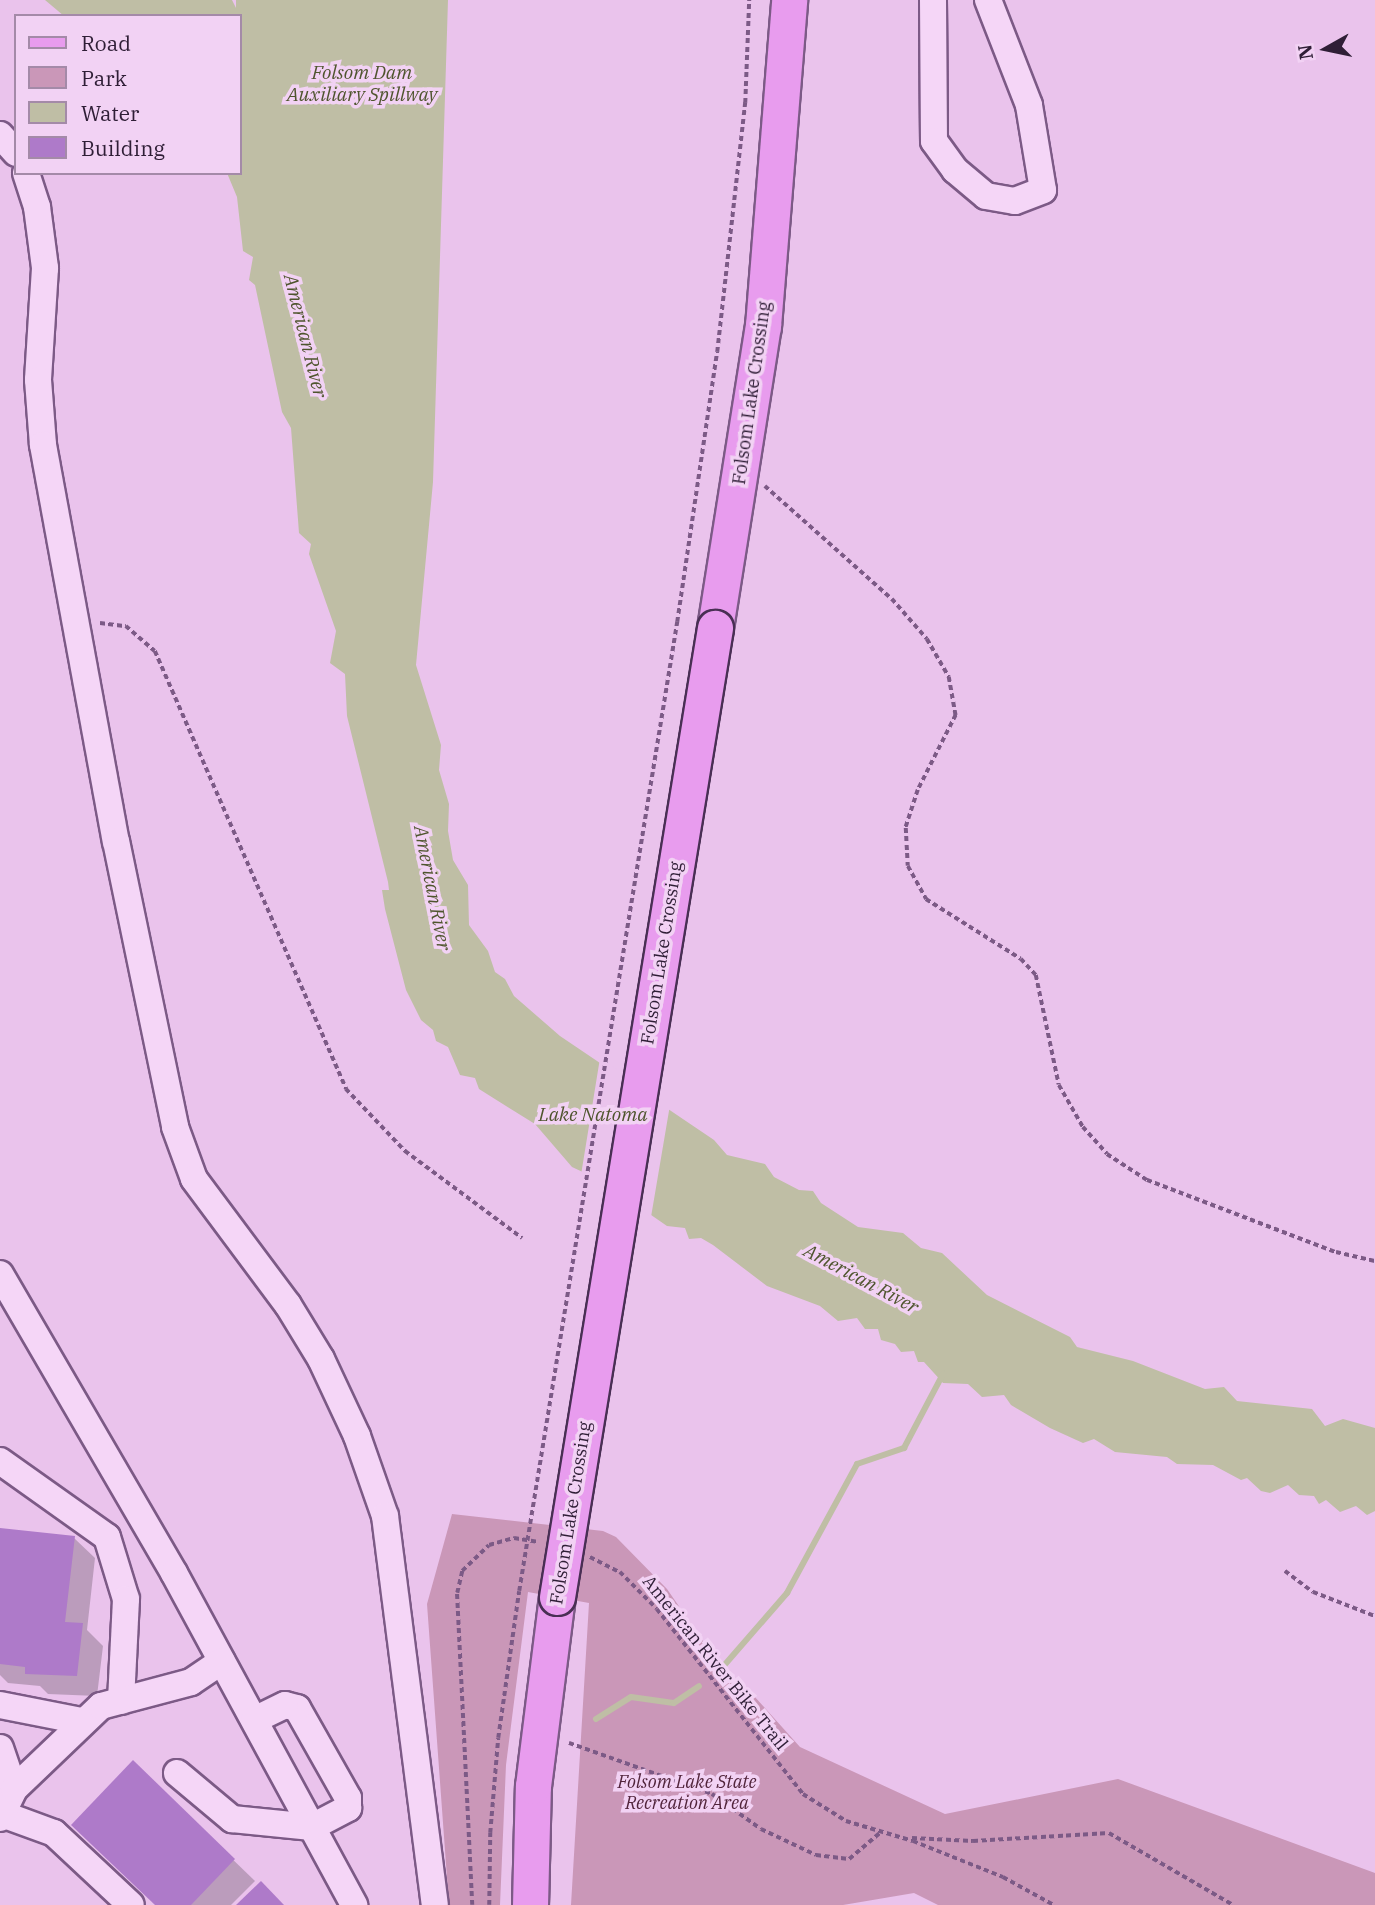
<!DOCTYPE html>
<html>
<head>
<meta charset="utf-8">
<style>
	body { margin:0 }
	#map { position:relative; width:1375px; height:1905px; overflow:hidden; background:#eac3ec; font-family:"IBM Plex Serif",serif }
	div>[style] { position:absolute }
	.green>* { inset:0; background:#ca97b8 }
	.water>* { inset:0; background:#bfbea5 }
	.pier>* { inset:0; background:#eac3ec }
	.shadow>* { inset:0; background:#0003 }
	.stream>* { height:6px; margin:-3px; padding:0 3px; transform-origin:3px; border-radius:3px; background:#bfbea5 }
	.building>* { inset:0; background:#ae7ac9 }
	.path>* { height:3.5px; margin-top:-1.75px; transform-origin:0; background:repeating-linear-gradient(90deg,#7c5a86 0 5px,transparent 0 8.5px) }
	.roads { filter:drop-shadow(2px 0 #7c5a86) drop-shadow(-2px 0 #7c5a86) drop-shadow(0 2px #7c5a86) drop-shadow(0 -2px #7c5a86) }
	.minor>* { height:26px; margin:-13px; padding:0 13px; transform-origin:13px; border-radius:13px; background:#f5d6f7 }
	.major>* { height:35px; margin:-17.5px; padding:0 17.5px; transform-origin:17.5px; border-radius:17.5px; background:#e89cee }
	.path-bridge>* { height:3.5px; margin-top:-1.75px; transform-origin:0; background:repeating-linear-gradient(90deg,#7c5a86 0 5px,transparent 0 8.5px) }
	.bridges { filter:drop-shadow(2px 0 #492f54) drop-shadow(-2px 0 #492f54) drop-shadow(0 2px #492f54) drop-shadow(0 -2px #492f54) }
	.major-bridge>* { height:35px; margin:-17.5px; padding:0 17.5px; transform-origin:17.5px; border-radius:17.5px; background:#e89cee }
	span { translate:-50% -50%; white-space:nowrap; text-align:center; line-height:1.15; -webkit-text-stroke:7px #f2d2f4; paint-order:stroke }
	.street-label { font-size:18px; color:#2f1e36 }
	.park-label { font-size:18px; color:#52253c; font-style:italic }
	.water-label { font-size:19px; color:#4f552e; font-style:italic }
	.legend { position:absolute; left:14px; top:14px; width:228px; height:161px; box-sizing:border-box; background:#f2d2f4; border:2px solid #a48aa8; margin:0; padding:9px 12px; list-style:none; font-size:21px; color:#2f1e36 }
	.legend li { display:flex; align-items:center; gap:14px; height:35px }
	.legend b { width:35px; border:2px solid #a48aa8 }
	.north { position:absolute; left:1291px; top:14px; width:70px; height:70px; -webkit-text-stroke:5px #f2d2f4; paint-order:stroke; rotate:261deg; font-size:19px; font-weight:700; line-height:28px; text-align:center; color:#2f1e36 }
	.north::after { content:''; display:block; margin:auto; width:24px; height:32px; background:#2f1e36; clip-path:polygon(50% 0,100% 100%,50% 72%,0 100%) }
</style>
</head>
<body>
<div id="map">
	<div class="green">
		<div style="clip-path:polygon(452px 1514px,603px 1531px,616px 1537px,667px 1589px,743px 1699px,754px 1696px,800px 1747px,945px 1814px,1118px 1779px,1375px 1873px,1375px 1905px,938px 1905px,914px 1893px,843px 1905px,571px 1905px,589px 1603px,528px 1592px,506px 1765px,500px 1905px,449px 1905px,427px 1604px)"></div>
	</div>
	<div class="water">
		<div style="clip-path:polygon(45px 0,232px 0,236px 8px,236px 0,448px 0,433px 482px,416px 665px,441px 745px,439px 770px,449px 804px,448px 831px,453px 860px,468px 885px,469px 925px,488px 951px,495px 972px,505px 979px,514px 996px,560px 1036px,714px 1140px,727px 1155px,765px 1164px,774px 1177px,799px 1190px,813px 1191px,821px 1203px,858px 1227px,903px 1233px,921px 1248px,942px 1253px,987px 1295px,1070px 1337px,1077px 1347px,1133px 1361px,1205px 1389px,1224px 1387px,1237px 1401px,1312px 1409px,1325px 1426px,1343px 1419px,1375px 1428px,1375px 1511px,1367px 1515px,1356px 1506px,1340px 1512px,1326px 1500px,1319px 1504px,1314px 1496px,1299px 1495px,1288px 1485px,1270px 1493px,1261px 1491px,1247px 1478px,1241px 1480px,1213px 1465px,1177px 1464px,1167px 1457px,1115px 1452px,1094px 1439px,1083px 1443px,1050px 1428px,1011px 1405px,1004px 1395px,982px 1397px,968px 1384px,943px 1383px,924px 1362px,918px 1362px,914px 1351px,901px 1352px,895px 1344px,881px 1340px,878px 1329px,865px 1329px,857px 1318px,838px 1321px,820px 1306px,767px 1286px,713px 1245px,701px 1238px,689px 1239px,685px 1228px,667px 1226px,602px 1181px,572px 1167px,535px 1124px,479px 1089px,475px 1078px,460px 1075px,448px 1047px,436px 1041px,433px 1030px,421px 1020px,406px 990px,385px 909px,382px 890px,389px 890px,388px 882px,347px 716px,345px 674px,330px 663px,336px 631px,309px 554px,311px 544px,299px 533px,291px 428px,282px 412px,255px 285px,249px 280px,253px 257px,243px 251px,237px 197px,227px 173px,240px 173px,240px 16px,64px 16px)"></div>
	</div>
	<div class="pier">
		<div style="clip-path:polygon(600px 1058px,670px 1105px,651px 1217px,614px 1191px,581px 1175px)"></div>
	</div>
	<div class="shadow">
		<div style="clip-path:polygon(0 1530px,74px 1538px,95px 1558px,87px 1630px,103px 1646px,97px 1696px,48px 1694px,40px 1686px,8px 1683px,0 1675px)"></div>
		<div style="clip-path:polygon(133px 1763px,255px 1881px,231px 1905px,157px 1905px)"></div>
	</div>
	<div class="stream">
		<div style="left:721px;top:1669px;width:101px;rotate:-49deg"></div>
		<div style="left:787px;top:1593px;width:147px;rotate:-61.5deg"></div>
		<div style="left:857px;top:1464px;width:50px;rotate:-18.8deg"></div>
		<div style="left:904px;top:1448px;width:84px;rotate:-62.2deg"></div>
		<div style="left:596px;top:1719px;width:41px;rotate:-32.2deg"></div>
		<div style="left:631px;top:1697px;width:43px;rotate:7.9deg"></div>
		<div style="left:674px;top:1703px;width:30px;rotate:-34deg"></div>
	</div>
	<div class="building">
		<div style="clip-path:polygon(0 1528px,75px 1536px,65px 1622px,83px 1623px,77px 1676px,25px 1674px,25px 1667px,0 1664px)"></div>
		<div style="clip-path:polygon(133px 1760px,235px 1859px,191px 1905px,155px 1905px,71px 1825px)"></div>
		<div style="clip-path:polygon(261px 1881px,284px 1905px,236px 1905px)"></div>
	</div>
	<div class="path">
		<div style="left:765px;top:486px;width:170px;rotate:41.7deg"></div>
		<div style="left:892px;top:599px;width:53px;rotate:48.8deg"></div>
		<div style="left:927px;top:639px;width:44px;rotate:59.9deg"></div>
		<div style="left:949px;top:677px;width:39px;rotate:80deg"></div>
		<div style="left:956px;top:715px;width:84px;rotate:116.9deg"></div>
		<div style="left:918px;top:790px;width:40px;rotate:108deg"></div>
		<div style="left:906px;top:828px;width:38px;rotate:87deg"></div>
		<div style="left:908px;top:866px;width:38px;rotate:61deg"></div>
		<div style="left:926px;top:899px;width:112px;rotate:32.3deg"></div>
		<div style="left:1021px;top:959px;width:22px;rotate:47deg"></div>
		<div style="left:1036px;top:975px;width:112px;rotate:78.2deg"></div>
		<div style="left:1059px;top:1085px;width:48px;rotate:60.3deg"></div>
		<div style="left:1083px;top:1127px;width:36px;rotate:48deg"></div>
		<div style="left:1107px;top:1154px;width:48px;rotate:33deg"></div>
		<div style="left:1147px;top:1180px;width:202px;rotate:20.9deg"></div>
		<div style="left:1336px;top:1252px;width:40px;rotate:13deg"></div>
		<div style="left:677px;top:622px;width:273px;rotate:-81.6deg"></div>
		<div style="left:717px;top:352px;width:251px;rotate:-83.6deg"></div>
		<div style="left:745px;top:103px;width:103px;rotate:-87.8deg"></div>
		<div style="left:100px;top:623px;width:26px;rotate:7deg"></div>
		<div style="left:126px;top:626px;width:38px;rotate:41deg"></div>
		<div style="left:155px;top:651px;width:478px;rotate:66.4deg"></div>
		<div style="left:346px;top:1089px;width:86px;rotate:46.4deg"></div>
		<div style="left:405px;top:1151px;width:146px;rotate:36.6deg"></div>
		<div style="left:590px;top:1557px;width:34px;rotate:27deg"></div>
		<div style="left:620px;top:1572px;width:52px;rotate:45deg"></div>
		<div style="left:657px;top:1609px;width:236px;rotate:51.7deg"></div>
		<div style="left:803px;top:1794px;width:51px;rotate:32.1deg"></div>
		<div style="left:846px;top:1821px;width:70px;rotate:16.6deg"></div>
		<div style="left:913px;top:1841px;width:97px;rotate:21.8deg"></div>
		<div style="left:1003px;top:1877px;width:58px;rotate:28.8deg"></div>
		<div style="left:1285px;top:1571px;width:35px;rotate:37deg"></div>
		<div style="left:1313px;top:1592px;width:66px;rotate:21.2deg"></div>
		<div style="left:569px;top:1743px;width:152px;rotate:19.6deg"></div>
		<div style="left:712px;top:1794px;width:60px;rotate:35.5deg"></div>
		<div style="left:761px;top:1829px;width:61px;rotate:25.3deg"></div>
		<div style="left:816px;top:1855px;width:33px;rotate:7deg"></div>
		<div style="left:849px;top:1859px;width:43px;rotate:-40.3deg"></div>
		<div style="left:912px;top:1838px;width:61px;rotate:2.8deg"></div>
		<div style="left:973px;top:1841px;width:136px;rotate:-3.4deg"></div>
		<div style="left:1109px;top:1833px;width:143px;rotate:30.1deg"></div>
		<div style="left:472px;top:1905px;width:312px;rotate:-92.8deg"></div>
		<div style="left:457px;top:1593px;width:23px;rotate:-77deg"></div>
		<div style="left:462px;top:1571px;width:37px;rotate:-44deg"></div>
		<div style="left:489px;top:1545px;width:26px;rotate:-16deg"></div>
		<div style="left:514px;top:1538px;width:25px;rotate:9deg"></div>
		<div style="left:489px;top:1905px;width:72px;rotate:-89.2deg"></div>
		<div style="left:490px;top:1833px;width:95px;rotate:-85.2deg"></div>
		<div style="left:498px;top:1738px;width:148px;rotate:-81.9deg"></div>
	</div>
	<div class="roads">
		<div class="minor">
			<div style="left:933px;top:0;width:141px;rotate:89.6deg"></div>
			<div style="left:934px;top:141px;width:36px;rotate:54deg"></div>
			<div style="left:955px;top:170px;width:40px;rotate:40deg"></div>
			<div style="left:986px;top:196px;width:29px;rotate:10deg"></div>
			<div style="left:1015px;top:201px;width:30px;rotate:-21deg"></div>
			<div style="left:1043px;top:190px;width:86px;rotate:-99.4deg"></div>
			<div style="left:1029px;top:105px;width:113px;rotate:-111.3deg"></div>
			<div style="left:0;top:135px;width:24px;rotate:48deg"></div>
			<div style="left:26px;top:173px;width:36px;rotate:72deg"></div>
			<div style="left:37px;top:207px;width:62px;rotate:82.5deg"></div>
			<div style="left:45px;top:268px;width:112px;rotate:93.6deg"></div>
			<div style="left:38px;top:380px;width:65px;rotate:85.6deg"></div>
			<div style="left:43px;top:445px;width:403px;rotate:79.6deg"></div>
			<div style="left:116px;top:841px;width:292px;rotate:78.3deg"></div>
			<div style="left:175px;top:1127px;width:55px;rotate:69.9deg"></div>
			<div style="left:194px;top:1179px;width:157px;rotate:53.3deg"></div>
			<div style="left:288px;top:1305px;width:63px;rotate:58.6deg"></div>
			<div style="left:321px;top:1359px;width:85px;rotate:64.9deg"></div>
			<div style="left:357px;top:1436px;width:85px;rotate:70.7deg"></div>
			<div style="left:385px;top:1516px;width:392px;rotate:82.7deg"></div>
			<div style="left:0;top:1274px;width:346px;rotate:59.8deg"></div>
			<div style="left:174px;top:1573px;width:378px;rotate:61.5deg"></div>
			<div style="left:0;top:1461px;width:131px;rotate:35.4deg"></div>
			<div style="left:107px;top:1537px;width:65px;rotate:73deg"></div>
			<div style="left:126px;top:1599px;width:102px;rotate:92.8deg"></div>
			<div style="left:0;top:1705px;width:83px;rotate:11.2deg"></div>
			<div style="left:0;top:1748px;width:43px;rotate:71.1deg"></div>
			<div style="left:177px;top:1773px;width:72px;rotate:39.9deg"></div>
			<div style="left:232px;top:1819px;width:80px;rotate:5.7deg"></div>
			<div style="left:312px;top:1827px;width:41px;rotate:-27.8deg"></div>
			<div style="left:348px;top:1808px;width:10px;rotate:-90deg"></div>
			<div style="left:348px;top:1798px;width:103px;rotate:-119.5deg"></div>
			<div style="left:297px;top:1708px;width:12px;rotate:-166deg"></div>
			<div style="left:285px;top:1705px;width:34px;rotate:154deg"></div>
			<div style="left:2px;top:1814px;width:55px;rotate:20.1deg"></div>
			<div style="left:54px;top:1833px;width:105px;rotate:43.1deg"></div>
			<div style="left:0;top:1818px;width:32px;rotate:-64deg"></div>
			<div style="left:14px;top:1789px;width:120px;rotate:-43.7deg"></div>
			<div style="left:101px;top:1706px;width:93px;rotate:-14.9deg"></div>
			<div style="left:191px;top:1682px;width:37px;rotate:-34deg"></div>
		</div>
		<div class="major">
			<div style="left:715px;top:628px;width:306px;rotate:-81deg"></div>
			<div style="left:763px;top:326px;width:327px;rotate:-85.4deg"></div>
			<div style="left:530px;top:1905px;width:119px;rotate:-88.6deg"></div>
			<div style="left:533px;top:1786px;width:191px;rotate:-82.8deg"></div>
		</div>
	</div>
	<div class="path-bridge">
		<div style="left:519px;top:1591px;width:982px;rotate:-80.74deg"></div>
	</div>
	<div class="bridges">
		<div class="major-bridge">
			<div style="left:557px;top:1597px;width:982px;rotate:-80.74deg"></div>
		</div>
	</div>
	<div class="street-label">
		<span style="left:752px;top:393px;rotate:-82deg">Folsom Lake Crossing</span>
		<span style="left:662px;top:953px;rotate:-81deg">Folsom Lake Crossing</span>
		<span style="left:571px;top:1513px;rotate:-81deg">Folsom Lake Crossing</span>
		<span style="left:715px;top:1663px;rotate:51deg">American River Bike Trail</span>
	</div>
	<div class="park-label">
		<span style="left:687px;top:1793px">Folsom Lake State<br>Recreation Area</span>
	</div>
	<div class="water-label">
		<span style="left:362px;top:84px">Folsom Dam<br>Auxiliary Spillway</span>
		<span style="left:305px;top:336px;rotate:76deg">American River</span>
		<span style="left:432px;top:888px;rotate:79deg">American River</span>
		<span style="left:593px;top:1115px">Lake Natoma</span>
		<span style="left:861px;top:1279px;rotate:28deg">American River</span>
	</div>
	<ul class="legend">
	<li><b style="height:9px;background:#e89cee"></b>Road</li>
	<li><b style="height:19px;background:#ca97b8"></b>Park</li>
	<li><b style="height:19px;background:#bfbea5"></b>Water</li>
	<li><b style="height:19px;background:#ae7ac9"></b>Building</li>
	</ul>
	<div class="north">N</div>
</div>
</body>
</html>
